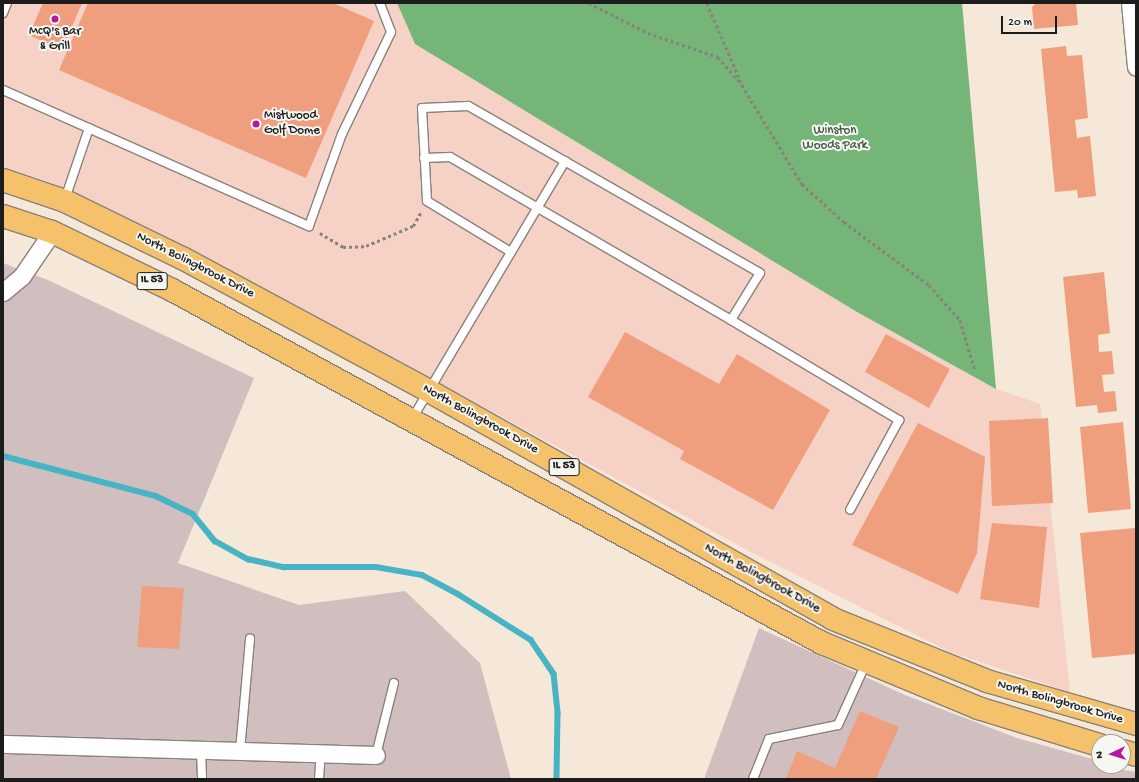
<!DOCTYPE html>
<html>
<head>
<meta charset="utf-8">
<style>
	body { margin:0 }
	#map { position:relative; width:1139px; height:782px; overflow:hidden; background:#f5e8d8; font-family:"Gochi Hand",sans-serif }
	div>[style] { position:absolute }
	.built>* { inset:0; background:#f6d1c5 }
	.industrial>* { inset:0; background:#d1bfbf }
	.forest>* { inset:0; background:#75b577 }
	.stream>* { height:5.5px; margin:-2.75px; padding:0 2.75px; transform-origin:2.75px; border-radius:2.75px; background:#47b3c4 }
	.building>* { inset:0; background:#ef9e7e }
	.path>* { height:2.5px; margin-top:-1.25px; transform-origin:0; background:repeating-linear-gradient(90deg,#88827a 0 3px,transparent 0 6px) }
	.roads { filter:drop-shadow(1px 0 #88827a) drop-shadow(-1px 0 #88827a) drop-shadow(0 1px #88827a) drop-shadow(0 -1px #88827a) }
	.service>* { height:8px; margin:-4px; padding:0 4px; transform-origin:4px; border-radius:4px; background:#fff }
	.minor>* { height:17px; margin:-8.5px; padding:0 8.5px; transform-origin:8.5px; border-radius:8.5px; background:#fff }
	.primary>* { height:22px; margin:-11px; padding:0 11px; transform-origin:11px; border-radius:11px; background:#f5c16b }
	.dots>* { width:11px; height:11px; translate:-50% -50%; box-sizing:border-box; border:2px solid #f6f6f2; border-radius:50% }
	span { translate:-50% -50%; white-space:nowrap; text-align:center; line-height:1.15; -webkit-text-stroke:4px #f6f6f2; paint-order:stroke }
	.shield-label span { padding:1px 3px; background:#f6f6f2; border:1px solid; border-radius:3px; -webkit-text-stroke-width:0 }
	.shield-label { font-size:12px; color:#1c1c1c; font-weight:700 }
	.poi-label { font-size:13px; color:#1c1c1c }
	.left { translate:0 -50%; text-align:left }
	.park-label { font-size:13px; color:#455c43 }
	.street-label { font-size:13px; color:#1c1c1c }
	.frame { position:absolute; inset:0; border:4px solid #1c1c1c; pointer-events:none }
	.north { position:absolute; left:1091px; top:734px; width:40px; height:40px; box-sizing:border-box; background:#f6f6f2; border:1px solid #9f9f9c; border-radius:50%; rotate:266deg; font-size:11px; font-weight:700; line-height:16px; text-align:center; color:#1c1c1c }
	.north::after { content:''; display:block; margin:auto; width:14px; height:18px; background:#b5179e; clip-path:polygon(50% 0,100% 100%,50% 72%,0 100%) }
	.scale { position:absolute; left:1001px; top:16px; width:56px; height:18px; box-sizing:border-box; border:2px solid #1c1c1c; border-top:0; padding-left:5px; font-size:12px; line-height:14px; white-space:nowrap; color:#1c1c1c; -webkit-text-stroke:3px #f6f6f2; paint-order:stroke }
</style>
</head>
<body>
<div id="map">
	<div class="built">
		<div style="clip-path:polygon(3px 3px,397px 3px,415px 44px,857px 312px,996px 389px,1040px 404px,1070px 692px,950px 652px,751px 552px,383px 352px,53px 183px,3px 167px)"></div>
	</div>
	<div class="industrial">
		<div style="clip-path:polygon(3px 263px,48px 280px,254px 378px,178px 563px,299px 605px,405px 591px,480px 663px,511px 779px,3px 779px)"></div>
		<div style="clip-path:polygon(759px 628px,905px 695px,1017px 738px,1099px 761px,1099px 766px,1136px 772px,1136px 779px,704px 779px)"></div>
	</div>
	<div class="forest">
		<div style="clip-path:polygon(397px 3px,962px 3px,996px 389px,857px 312px,415px 44px)"></div>
	</div>
	<div class="stream">
		<div style="left:3px;top:456px;width:158px;rotate:14.7deg"></div>
		<div style="left:156px;top:496px;width:41px;rotate:25.9deg"></div>
		<div style="left:193px;top:514px;width:35px;rotate:51deg"></div>
		<div style="left:215px;top:541px;width:38px;rotate:29deg"></div>
		<div style="left:248px;top:559px;width:37px;rotate:13deg"></div>
		<div style="left:284px;top:567px;width:92px"></div>
		<div style="left:376px;top:567px;width:47px;rotate:9.9deg"></div>
		<div style="left:422px;top:575px;width:41px;rotate:27.8deg"></div>
		<div style="left:458px;top:594px;width:86px;rotate:32.2deg"></div>
		<div style="left:531px;top:640px;width:41px;rotate:55.9deg"></div>
		<div style="left:554px;top:674px;width:39px;rotate:84deg"></div>
		<div style="left:558px;top:713px;width:66px;rotate:90.9deg"></div>
	</div>
	<div class="building">
		<div style="clip-path:polygon(43px 3px,82px 3px,62px 50px,29px 35px)"></div>
		<div style="clip-path:polygon(88px 3px,333px 3px,374px 21px,306px 178px,59px 70px)"></div>
		<div style="clip-path:polygon(1036px 3px,1076px 3px,1078px 25px,1034px 29px,1032px 7px)"></div>
		<div style="clip-path:polygon(1066px 46px,1067px 56px,1082px 55px,1088px 118px,1075px 120px,1077px 138px,1090px 136px,1096px 196px,1078px 198px,1077px 190px,1055px 192px,1041px 49px)"></div>
		<div style="clip-path:polygon(1104px 272px,1110px 333px,1098px 335px,1099px 352px,1112px 351px,1114px 374px,1102px 375px,1104px 392px,1115px 391px,1117px 411px,1098px 413px,1097px 405px,1076px 407px,1063px 277px)"></div>
		<div style="clip-path:polygon(625px 332px,719px 384px,737px 354px,830px 410px,773px 510px,680px 459px,684px 451px,588px 397px)"></div>
		<div style="clip-path:polygon(886px 334px,950px 369px,929px 408px,865px 372px)"></div>
		<div style="clip-path:polygon(1048px 418px,1053px 503px,992px 506px,989px 421px)"></div>
		<div style="clip-path:polygon(1123px 422px,1131px 509px,1088px 513px,1080px 427px)"></div>
		<div style="clip-path:polygon(918px 423px,985px 457px,977px 553px,958px 594px,852px 545px)"></div>
		<div style="clip-path:polygon(992px 523px,1047px 527px,1039px 608px,980px 599px)"></div>
		<div style="clip-path:polygon(1135px 528px,1136px 654px,1092px 658px,1080px 533px)"></div>
		<div style="clip-path:polygon(142px 586px,184px 588px,179px 649px,137px 647px)"></div>
		<div style="clip-path:polygon(860px 711px,899px 727px,876px 779px,786px 779px,797px 751px,835px 768px)"></div>
	</div>
	<div class="path">
		<div style="left:589px;top:3px;width:66px;rotate:27deg"></div>
		<div style="left:648px;top:33px;width:74px;rotate:18.9deg"></div>
		<div style="left:718px;top:57px;width:37px;rotate:49deg"></div>
		<div style="left:742px;top:85px;width:116px;rotate:58.8deg"></div>
		<div style="left:802px;top:184px;width:57px;rotate:42.1deg"></div>
		<div style="left:844px;top:222px;width:106px;rotate:36.5deg"></div>
		<div style="left:929px;top:285px;width:47px;rotate:48.5deg"></div>
		<div style="left:960px;top:320px;width:52px;rotate:73.3deg"></div>
		<div style="left:707px;top:3px;width:86px;rotate:66.7deg"></div>
		<div style="left:320px;top:233px;width:27px;rotate:31deg"></div>
		<div style="left:343px;top:247px;width:23px;rotate:-2deg"></div>
		<div style="left:366px;top:246px;width:51px;rotate:-23.1deg"></div>
		<div style="left:413px;top:226px;width:16px;rotate:-60deg"></div>
	</div>
	<div class="roads">
		<div class="service">
			<div style="left:3px;top:13px;width:11px;rotate:-68deg"></div>
			<div style="left:3px;top:90px;width:335px;rotate:24deg"></div>
			<div style="left:309px;top:226px;width:98px;rotate:-70.3deg"></div>
			<div style="left:342px;top:134px;width:113px;rotate:-64.3deg"></div>
			<div style="left:391px;top:32px;width:31px;rotate:-111deg"></div>
			<div style="left:424px;top:158px;width:26px;rotate:-2deg"></div>
			<div style="left:450px;top:157px;width:325px;rotate:30.1deg"></div>
			<div style="left:731px;top:320px;width:55px;rotate:-58.3deg"></div>
			<div style="left:760px;top:273px;width:336px;rotate:-150.2deg"></div>
			<div style="left:468px;top:106px;width:46px;rotate:177.5deg"></div>
			<div style="left:422px;top:108px;width:93px;rotate:86.9deg"></div>
			<div style="left:427px;top:201px;width:98px;rotate:31.3deg"></div>
			<div style="left:65px;top:199px;width:75px;rotate:-71.3deg"></div>
			<div style="left:731px;top:320px;width:196px;rotate:30.8deg"></div>
			<div style="left:899px;top:420px;width:102px;rotate:118.6deg"></div>
			<div style="left:412px;top:419px;width:300px;rotate:-59.3deg"></div>
			<div style="left:201px;top:749px;width:30px;rotate:88deg"></div>
			<div style="left:240px;top:751px;width:113px;rotate:-84.9deg"></div>
			<div style="left:376px;top:755px;width:74px;rotate:-76deg"></div>
			<div style="left:319px;top:779px;width:26px;rotate:-86deg"></div>
			<div style="left:753px;top:779px;width:43px;rotate:-68.2deg"></div>
			<div style="left:769px;top:739px;width:70px;rotate:-11.5deg"></div>
			<div style="left:838px;top:725px;width:68px;rotate:-65.7deg"></div>
		</div>
		<div class="minor">
			<div style="left:1130px;top:3px;width:64px;rotate:84.6deg"></div>
			<div style="left:3px;top:292px;width:25px;rotate:-40deg"></div>
			<div style="left:22px;top:276px;width:53px;rotate:-55.7deg"></div>
			<div style="left:3px;top:744px;width:373px;rotate:1.7deg"></div>
		</div>
		<div class="primary">
			<div style="left:3px;top:180px;width:65px;rotate:18.7deg"></div>
			<div style="left:65px;top:201px;width:132px;rotate:26deg"></div>
			<div style="left:184px;top:259px;width:278px;rotate:28.3deg"></div>
			<div style="left:429px;top:391px;width:464px;rotate:29.4deg"></div>
			<div style="left:833px;top:619px;width:166px;rotate:21.9deg"></div>
			<div style="left:987px;top:681px;width:155px;rotate:16.1deg"></div>
			<div style="left:3px;top:216px;width:52px;rotate:18.1deg"></div>
			<div style="left:52px;top:232px;width:133px;rotate:25.8deg"></div>
			<div style="left:172px;top:290px;width:740px;rotate:28.51deg"></div>
			<div style="left:822px;top:643px;width:169px;rotate:22.6deg"></div>
			<div style="left:978px;top:708px;width:127px;rotate:17deg"></div>
			<div style="left:1123px;top:751px;width:14px;rotate:17deg"></div>
		</div>
	</div>
	<div class="dots">
		<div style="left:55px;top:19px;background:#b5179e"></div>
		<div style="left:256px;top:124px;background:#b5179e"></div>
	</div>
	<div class="shield-label">
		<span style="left:152px;top:281px">IL 53</span>
		<span style="left:564px;top:467px">IL 53</span>
	</div>
	<div class="poi-label">
		<span style="left:55px;top:40px">McQ's Bar<br>&amp; Grill</span>
		<span class="left" style="left:264px;top:124px">Mistwood<br>Golf Dome</span>
	</div>
	<div class="park-label">
		<span style="left:835px;top:139px">Winston<br>Woods Park</span>
	</div>
	<div class="street-label">
		<span style="left:195px;top:266px;rotate:27deg">North Bolingbrook Drive</span>
		<span style="left:480px;top:420px;rotate:29deg">North Bolingbrook Drive</span>
		<span style="left:762px;top:579px;rotate:29deg">North Bolingbrook Drive</span>
		<span style="left:1060px;top:703px;rotate:16deg">North Bolingbrook Drive</span>
	</div>
	<div class="frame"></div>
	<div class="north">N</div>
	<div class="scale">20 m</div>
</div>
</body>
</html>
